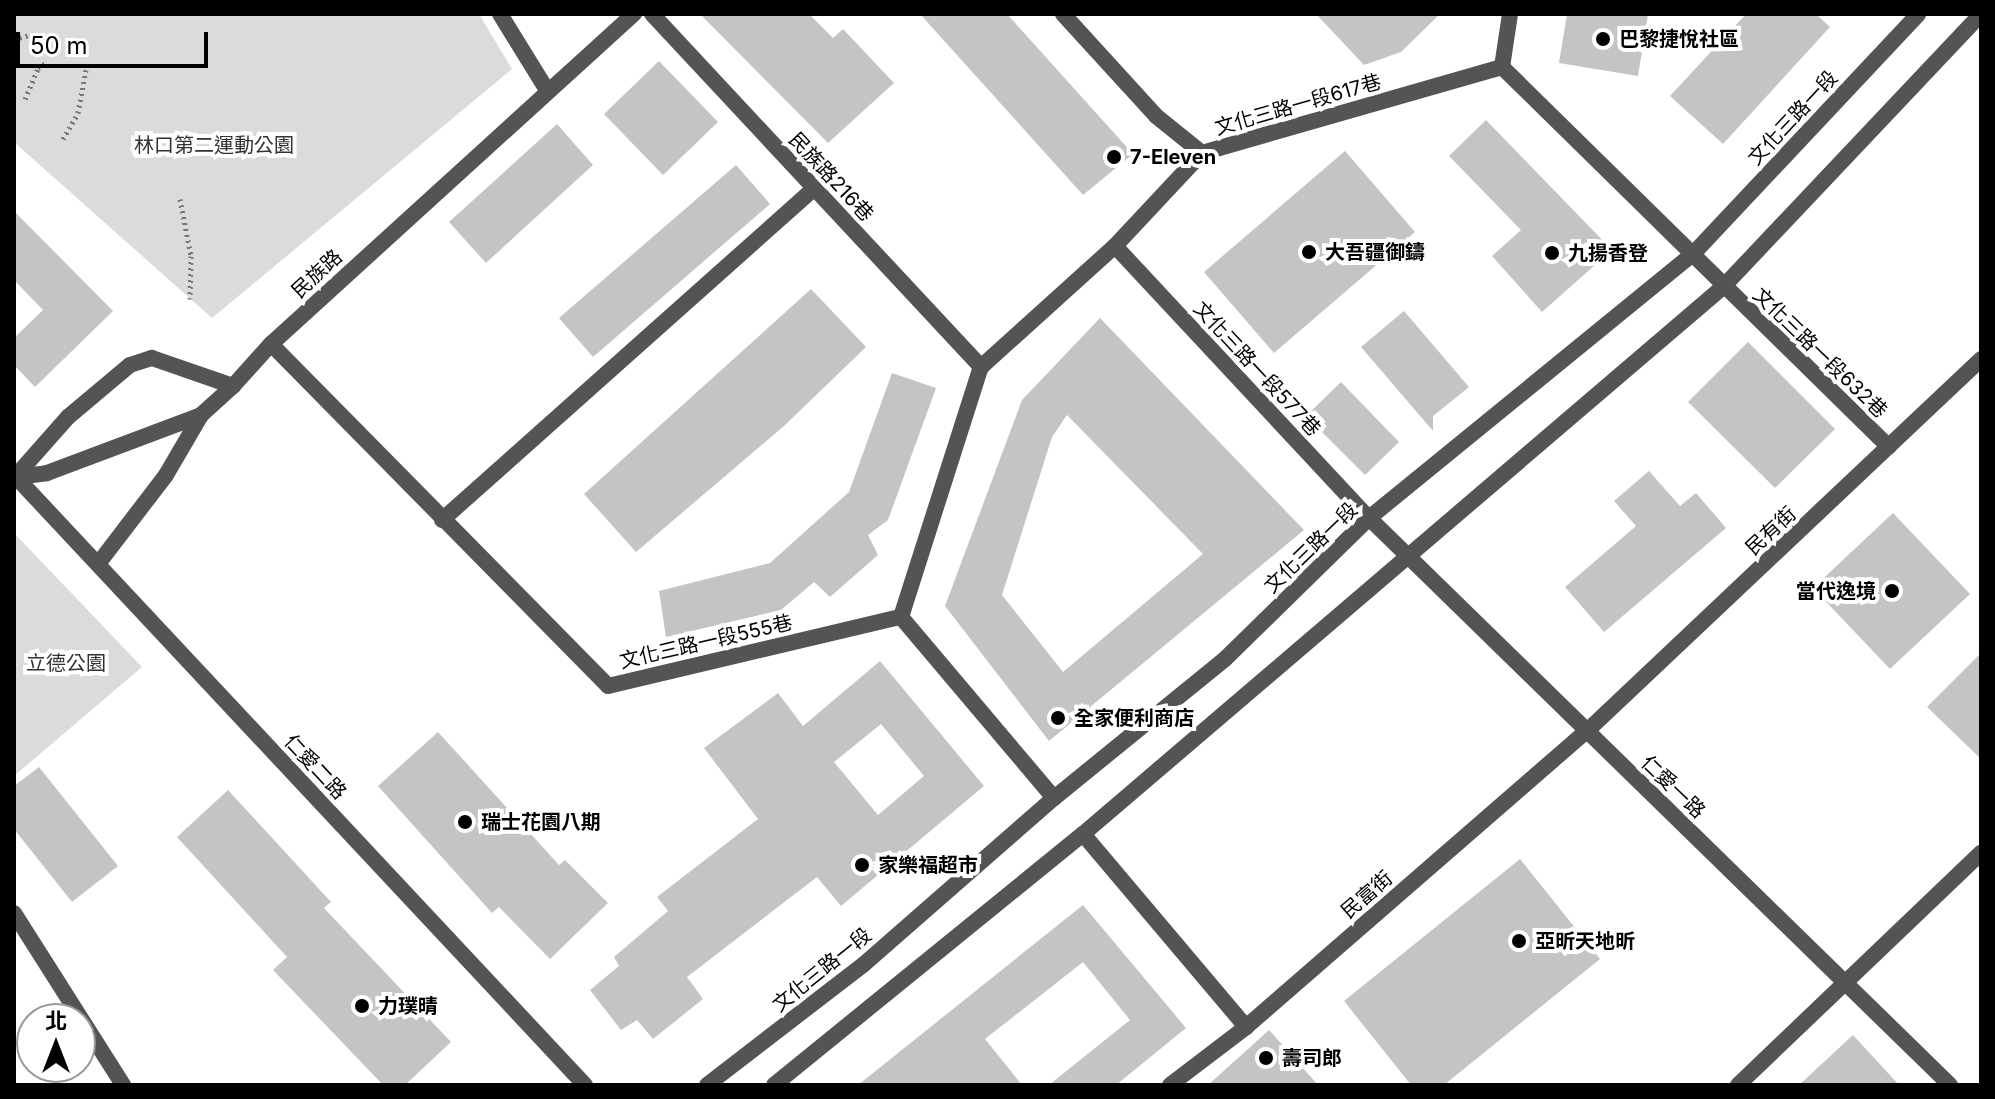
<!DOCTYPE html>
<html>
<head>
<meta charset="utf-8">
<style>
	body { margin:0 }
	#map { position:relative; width:1995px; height:1099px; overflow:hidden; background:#fff; font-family:Inter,"Noto Sans TC",sans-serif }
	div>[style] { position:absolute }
	.green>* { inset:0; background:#dbdbdb }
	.building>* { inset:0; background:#c4c4c4 }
	.path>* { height:5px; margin-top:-2.5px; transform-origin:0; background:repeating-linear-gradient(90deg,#767676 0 2px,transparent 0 6px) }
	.minor>* { height:16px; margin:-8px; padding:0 8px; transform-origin:8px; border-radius:8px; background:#545454 }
	.tertiary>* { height:16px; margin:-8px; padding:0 8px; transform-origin:8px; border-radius:8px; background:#545454 }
	.dots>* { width:22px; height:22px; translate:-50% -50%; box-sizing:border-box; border:4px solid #fff; border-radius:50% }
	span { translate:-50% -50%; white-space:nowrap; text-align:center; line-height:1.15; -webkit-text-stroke:8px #fff; paint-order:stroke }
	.poi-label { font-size:20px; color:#000; font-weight:700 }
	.left { translate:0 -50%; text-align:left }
	.right { translate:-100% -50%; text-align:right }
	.street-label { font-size:20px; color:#000 }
	.park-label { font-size:20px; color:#323232 }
	.frame { position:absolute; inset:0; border:16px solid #000; pointer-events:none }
	.north { position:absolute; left:16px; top:1003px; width:80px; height:80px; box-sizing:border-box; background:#fff; border:2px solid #999; border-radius:50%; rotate:0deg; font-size:22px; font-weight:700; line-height:32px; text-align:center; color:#000 }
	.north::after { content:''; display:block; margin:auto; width:28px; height:36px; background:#000; clip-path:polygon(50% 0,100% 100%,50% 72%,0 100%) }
	.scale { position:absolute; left:16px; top:32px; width:192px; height:36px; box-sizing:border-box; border:4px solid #000; border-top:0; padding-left:10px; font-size:24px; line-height:28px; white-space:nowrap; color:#000; -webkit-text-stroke:6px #fff; paint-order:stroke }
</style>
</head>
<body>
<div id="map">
	<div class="green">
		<div style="clip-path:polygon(14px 14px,479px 14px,512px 69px,212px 318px,14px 142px)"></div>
		<div style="clip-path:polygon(14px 533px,142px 667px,14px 776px)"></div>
	</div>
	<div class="building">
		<div style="clip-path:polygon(700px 14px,809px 14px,833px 38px,843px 29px,894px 83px,828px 143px)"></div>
		<div style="clip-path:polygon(920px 14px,1007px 14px,1133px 154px,1083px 195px)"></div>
		<div style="clip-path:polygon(1316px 14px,1440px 14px,1401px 52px,1364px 65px)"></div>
		<div style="clip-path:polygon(1567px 14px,1648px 14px,1638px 76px,1559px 63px)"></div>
		<div style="clip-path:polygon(1746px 14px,1816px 14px,1830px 27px,1723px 144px,1670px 96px)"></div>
		<div style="clip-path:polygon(659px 61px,718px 122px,663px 175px,604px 114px)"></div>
		<div style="clip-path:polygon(1486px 120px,1612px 250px,1542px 312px,1492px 256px,1521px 230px,1449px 156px)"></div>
		<div style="clip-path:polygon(557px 124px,593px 165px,486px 263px,449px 222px)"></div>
		<div style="clip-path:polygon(1345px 151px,1415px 232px,1274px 353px,1204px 272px)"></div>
		<div style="clip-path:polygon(736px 165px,770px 204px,593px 357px,559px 318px)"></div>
		<div style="clip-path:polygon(14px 211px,113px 311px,35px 387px,14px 365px,14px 338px,43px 310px,14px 280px)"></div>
		<div style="clip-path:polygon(811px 289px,866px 347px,784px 426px,636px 552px,584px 494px)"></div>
		<div style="clip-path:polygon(1404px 311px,1469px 387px,1433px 416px,1433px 431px,1361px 347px)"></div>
		<div style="clip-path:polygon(evenodd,1100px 318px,1304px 530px,1049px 741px,945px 606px,1022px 400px,1100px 318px,1067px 415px,1203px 554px,1063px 672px,1002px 595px,1052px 437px,1067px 415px)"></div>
		<div style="clip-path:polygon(1748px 342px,1835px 429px,1775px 488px,1688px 402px)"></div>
		<div style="clip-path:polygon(892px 373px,936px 388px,888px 520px,868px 535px,878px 555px,830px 597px,814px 582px,781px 610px,666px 637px,659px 591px,770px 563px,849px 492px)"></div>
		<div style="clip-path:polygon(1341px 382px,1399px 442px,1365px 475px,1306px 416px)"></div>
		<div style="clip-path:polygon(1649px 471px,1680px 506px,1696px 493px,1726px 528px,1604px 632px,1565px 587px,1636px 526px,1614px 501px)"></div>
		<div style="clip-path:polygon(1893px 513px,1970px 594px,1890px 669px,1813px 588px)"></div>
		<div style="clip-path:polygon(1981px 653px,1981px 759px,1927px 707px)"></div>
		<div style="clip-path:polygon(evenodd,880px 661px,984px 786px,841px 906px,817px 877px,687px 977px,703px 999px,653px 1039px,637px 1020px,621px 1030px,590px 990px,619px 966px,614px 957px,668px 911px,657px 897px,758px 819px,704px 748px,778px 693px,803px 726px,880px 661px,881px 724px,924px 776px,878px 815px,834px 762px,881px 724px)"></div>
		<div style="clip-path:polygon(438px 732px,559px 865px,565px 860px,608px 903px,550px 959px,499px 907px,492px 913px,378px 786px)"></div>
		<div style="clip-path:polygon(39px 767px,118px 866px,72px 902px,14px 829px,14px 786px)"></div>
		<div style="clip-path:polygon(228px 790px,331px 902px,324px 908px,451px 1042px,405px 1085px,383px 1085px,273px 970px,287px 957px,177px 837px)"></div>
		<div style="clip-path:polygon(1520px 859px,1600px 959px,1444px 1085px,1411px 1085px,1344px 1001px)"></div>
		<div style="clip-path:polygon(1083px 905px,1186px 1028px,1116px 1085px,1049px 1085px,1130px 1020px,1083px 962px,985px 1039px,1022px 1085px,858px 1085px)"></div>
		<div style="clip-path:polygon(1269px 1030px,1318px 1085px,1208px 1085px)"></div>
		<div style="clip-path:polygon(1853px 1035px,1899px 1085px,1799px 1085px)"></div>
	</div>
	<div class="path">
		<div style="left:14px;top:39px;width:16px;rotate:-14deg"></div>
		<div style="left:25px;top:99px;width:34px;rotate:-67deg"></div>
		<div style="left:38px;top:68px;width:9px;rotate:-32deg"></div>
		<div style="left:63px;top:139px;width:30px;rotate:-60deg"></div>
		<div style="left:78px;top:113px;width:44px;rotate:-79.5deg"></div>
		<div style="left:180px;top:199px;width:58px;rotate:79.1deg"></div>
		<div style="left:191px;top:256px;width:43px;rotate:91.3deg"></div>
	</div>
	<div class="minor">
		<div style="left:500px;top:14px;width:89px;rotate:58.3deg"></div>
		<div style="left:652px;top:14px;width:483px;rotate:47deg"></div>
		<div style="left:1063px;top:14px;width:138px;rotate:47.6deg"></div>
		<div style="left:1156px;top:116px;width:59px;rotate:38.8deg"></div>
		<div style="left:1502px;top:67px;width:542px;rotate:44.48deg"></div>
		<div style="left:1202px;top:153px;width:312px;rotate:-16deg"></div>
		<div style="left:1502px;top:67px;width:54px;rotate:-81.4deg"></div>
		<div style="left:1115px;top:246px;width:372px;rotate:47deg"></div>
		<div style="left:1369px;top:518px;width:812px;rotate:44.3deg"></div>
		<div style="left:271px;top:344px;width:480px;rotate:45.4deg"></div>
		<div style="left:608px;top:686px;width:301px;rotate:-13.3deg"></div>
		<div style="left:901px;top:617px;width:237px;rotate:49.8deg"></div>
		<div style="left:981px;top:367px;width:181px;rotate:-42.1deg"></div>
		<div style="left:1115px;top:246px;width:127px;rotate:-46.9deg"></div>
		<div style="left:16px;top:477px;width:833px;rotate:46.9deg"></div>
		<div style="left:16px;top:477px;width:31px;rotate:-7deg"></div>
		<div style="left:47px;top:473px;width:165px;rotate:-20.6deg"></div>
		<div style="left:201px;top:415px;width:43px;rotate:-42.2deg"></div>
		<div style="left:14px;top:478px;width:81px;rotate:-48.5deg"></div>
		<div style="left:68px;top:417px;width:81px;rotate:-40deg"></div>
		<div style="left:130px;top:365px;width:23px;rotate:-18deg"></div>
		<div style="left:152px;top:358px;width:86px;rotate:19.1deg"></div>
		<div style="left:233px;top:386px;width:57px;rotate:-47.9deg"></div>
		<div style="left:271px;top:344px;width:491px;rotate:-42.3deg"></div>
		<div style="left:442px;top:520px;width:499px;rotate:-41.7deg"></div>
		<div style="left:98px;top:564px;width:112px;rotate:-52.6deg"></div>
		<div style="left:166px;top:475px;width:69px;rotate:-59.7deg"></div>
		<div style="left:901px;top:617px;width:262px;rotate:-72.3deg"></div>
		<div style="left:1083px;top:834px;width:253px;rotate:49.8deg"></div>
		<div style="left:14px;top:913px;width:204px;rotate:57.6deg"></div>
		<div style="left:1170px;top:1085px;width:96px;rotate:-37.3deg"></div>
		<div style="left:1246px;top:1027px;width:452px;rotate:-41deg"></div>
		<div style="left:1587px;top:731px;width:542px;rotate:-43.35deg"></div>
		<div style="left:1738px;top:1085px;width:336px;rotate:-43.7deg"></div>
	</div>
	<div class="tertiary">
		<div style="left:707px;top:1085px;width:197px;rotate:-37.6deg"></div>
		<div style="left:863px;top:965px;width:254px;rotate:-41.2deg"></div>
		<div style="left:1054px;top:798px;width:220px;rotate:-39.1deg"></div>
		<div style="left:1225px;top:659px;width:202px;rotate:-44.4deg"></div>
		<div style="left:1369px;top:518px;width:418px;rotate:-39.2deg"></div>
		<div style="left:1693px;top:254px;width:329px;rotate:-46.8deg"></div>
		<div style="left:774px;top:1085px;width:398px;rotate:-39.1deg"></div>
		<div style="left:1083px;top:834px;width:842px;rotate:-40.52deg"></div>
		<div style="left:1723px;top:287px;width:376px;rotate:-46.6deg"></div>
	</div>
	<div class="dots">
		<div style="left:1603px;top:39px;background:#000"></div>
		<div style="left:1114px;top:157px;background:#000"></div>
		<div style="left:1309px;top:252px;background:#000"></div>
		<div style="left:1552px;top:253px;background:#000"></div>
		<div style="left:1892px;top:591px;background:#000"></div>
		<div style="left:1058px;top:718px;background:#000"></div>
		<div style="left:465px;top:822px;background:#000"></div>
		<div style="left:862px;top:865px;background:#000"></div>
		<div style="left:1519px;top:941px;background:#000"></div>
		<div style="left:362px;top:1006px;background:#000"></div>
		<div style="left:1266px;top:1058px;background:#000"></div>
	</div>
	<div class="poi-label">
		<span class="left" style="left:1619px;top:39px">巴黎捷悅社區</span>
		<span class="left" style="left:1130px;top:157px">7-Eleven</span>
		<span class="left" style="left:1325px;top:252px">大吾疆御鑄</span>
		<span class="left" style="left:1568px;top:253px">九揚香登</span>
		<span class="right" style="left:1876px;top:591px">當代逸境</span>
		<span class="left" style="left:1074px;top:718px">全家便利商店</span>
		<span class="left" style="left:481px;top:822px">瑞士花園八期</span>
		<span class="left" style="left:878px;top:865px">家樂福超市</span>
		<span class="left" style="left:1535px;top:941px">亞昕天地昕</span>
		<span class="left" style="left:378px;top:1006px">力璞晴</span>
		<span class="left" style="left:1282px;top:1058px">壽司郎</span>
	</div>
	<div class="street-label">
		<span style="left:1298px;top:105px;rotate:-16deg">文化三路一段617巷</span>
		<span style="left:1793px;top:118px;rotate:-47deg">文化三路一段</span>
		<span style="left:831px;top:177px;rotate:47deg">民族路216巷</span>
		<span style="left:317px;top:274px;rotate:-43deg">民族路</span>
		<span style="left:1820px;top:353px;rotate:44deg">文化三路一段632巷</span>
		<span style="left:1257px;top:369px;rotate:47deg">文化三路一段577巷</span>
		<span style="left:1771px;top:531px;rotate:-43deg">民有街</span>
		<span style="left:1311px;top:548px;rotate:-44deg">文化三路一段</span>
		<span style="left:706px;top:642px;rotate:-13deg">文化三路一段555巷</span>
		<span style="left:315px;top:767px;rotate:47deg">仁愛二路</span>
		<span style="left:1673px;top:787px;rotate:44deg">仁愛一路</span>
		<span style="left:1367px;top:895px;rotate:-41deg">民富街</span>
		<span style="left:822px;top:970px;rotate:-39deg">文化三路一段</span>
	</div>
	<div class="park-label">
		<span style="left:214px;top:145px">林口第二運動公園</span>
		<span style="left:66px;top:663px">立德公園</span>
	</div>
	<div class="frame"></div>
	<div class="north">北</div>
	<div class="scale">50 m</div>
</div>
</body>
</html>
